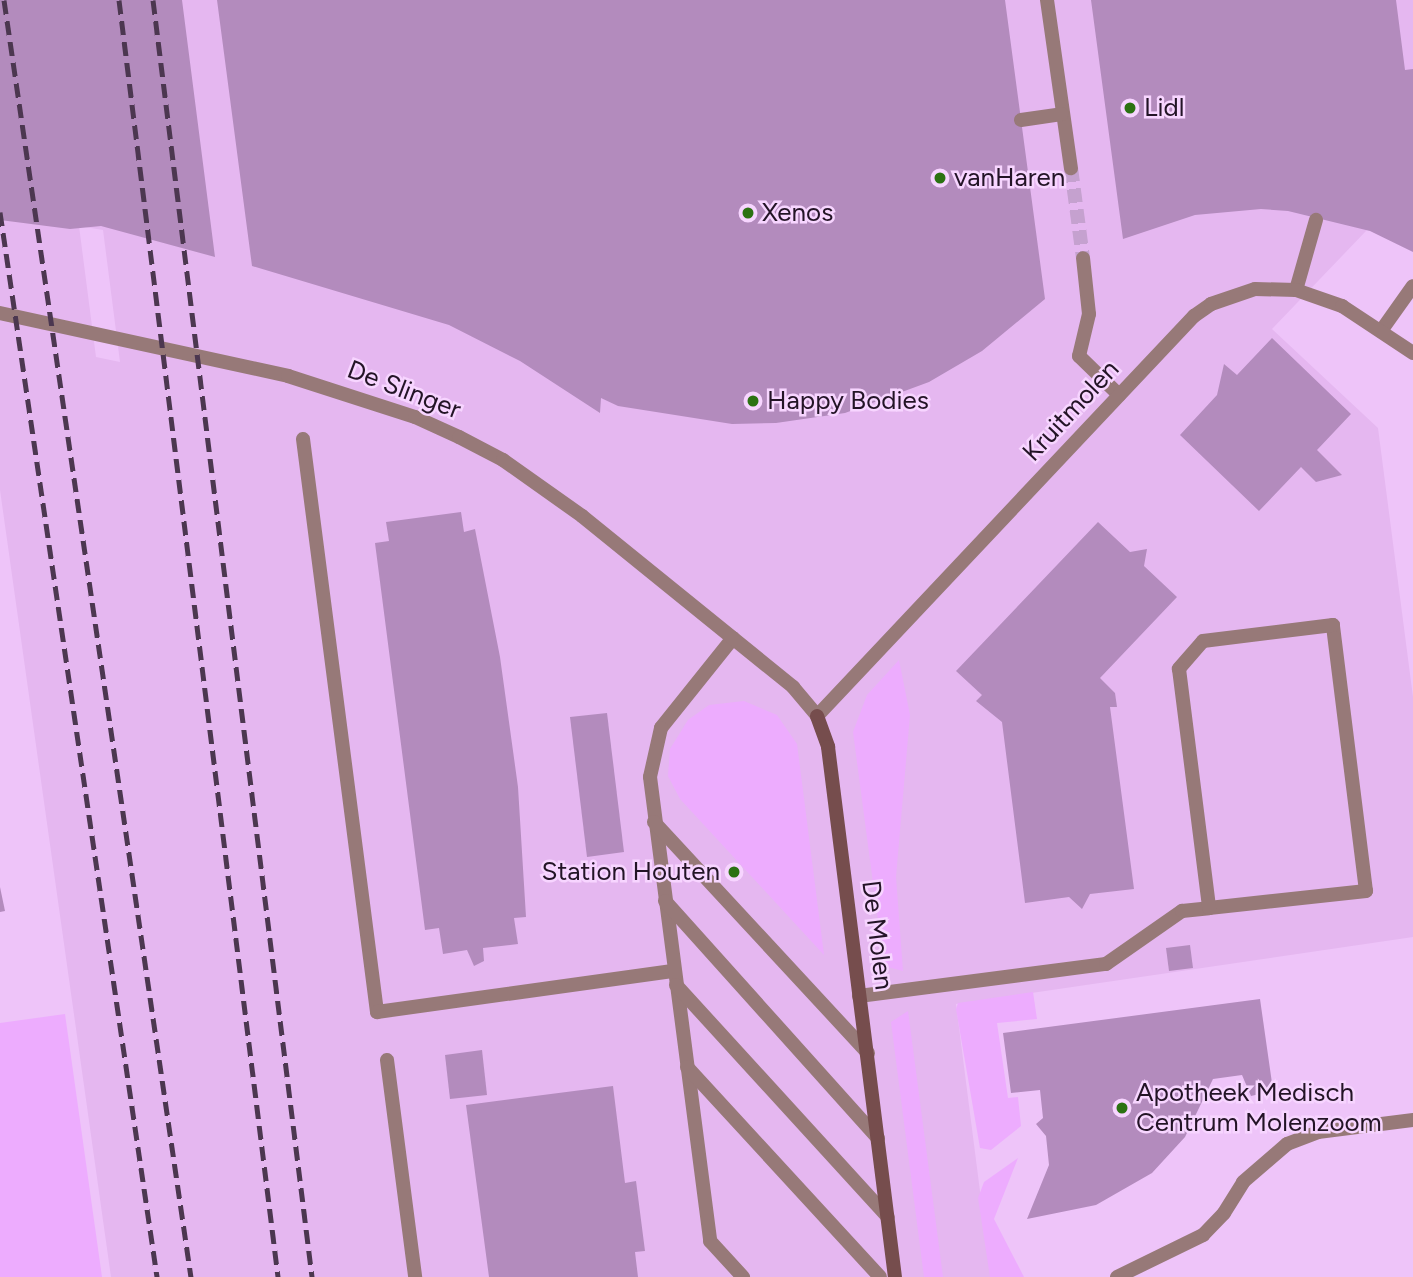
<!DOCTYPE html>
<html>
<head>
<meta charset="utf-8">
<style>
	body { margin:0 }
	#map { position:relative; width:1413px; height:1277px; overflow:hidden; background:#eec4f9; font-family:Figtree,sans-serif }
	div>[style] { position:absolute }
	.built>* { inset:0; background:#e5b7f0 }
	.green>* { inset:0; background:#edacfe }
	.building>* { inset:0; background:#b38bbd }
	.street-tunnel>* { height:14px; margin-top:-7px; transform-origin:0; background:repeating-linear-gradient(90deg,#c5a1cf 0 14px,transparent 0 21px) }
	.lane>* { height:14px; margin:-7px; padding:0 7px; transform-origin:7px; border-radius:7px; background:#977978 }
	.street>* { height:14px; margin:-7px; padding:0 7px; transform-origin:7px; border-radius:7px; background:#977978 }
	.secondary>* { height:14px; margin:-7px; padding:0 7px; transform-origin:7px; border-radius:7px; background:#764d4d }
	.rail>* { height:5px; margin-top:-2.5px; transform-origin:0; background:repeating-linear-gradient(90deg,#4c3750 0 14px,transparent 0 21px) }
	.dots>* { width:19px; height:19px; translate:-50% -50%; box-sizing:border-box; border:4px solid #f7d5ff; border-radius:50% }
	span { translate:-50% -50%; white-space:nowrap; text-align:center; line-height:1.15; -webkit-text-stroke:5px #f7d5ff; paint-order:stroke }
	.poi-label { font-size:26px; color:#231426 }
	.left { translate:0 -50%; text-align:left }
	.right { translate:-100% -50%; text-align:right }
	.street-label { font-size:26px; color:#231426 }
</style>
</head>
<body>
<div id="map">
	<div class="built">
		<div style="clip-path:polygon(evenodd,0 0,1413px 0,1413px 182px,1272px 329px,1378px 428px,1413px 697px,1413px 937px,956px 1004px,991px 1277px,111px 1277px,0 490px,0 0,79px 226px,103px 230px,120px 362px,96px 357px,79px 226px)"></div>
	</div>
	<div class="green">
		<div style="clip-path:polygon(899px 660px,910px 715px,896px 877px,903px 971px,884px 966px,853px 732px,867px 695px)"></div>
		<div style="clip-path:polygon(744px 701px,777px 715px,797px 744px,824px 955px,680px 799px,668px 776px,670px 749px,688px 720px,709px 705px)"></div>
		<div style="clip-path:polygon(1033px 992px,1037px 1019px,997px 1023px,1008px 1098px,1018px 1097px,1021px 1126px,991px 1150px,980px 1148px,956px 1009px,958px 1003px)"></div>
		<div style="clip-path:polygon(908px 1011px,943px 1277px,924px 1277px,891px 1022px)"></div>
		<div style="clip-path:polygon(65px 1014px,102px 1277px,0 1277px,0 1023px)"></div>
		<div style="clip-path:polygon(1018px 1158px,994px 1219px,1024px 1277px,990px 1277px,978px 1198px,984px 1182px)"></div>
	</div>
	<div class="building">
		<div style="clip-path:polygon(0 0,182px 0,215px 257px,101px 226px,70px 229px,0 220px)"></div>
		<div style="clip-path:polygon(217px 0,1005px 0,1045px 299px,982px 351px,929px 382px,845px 413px,776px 423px,732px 424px,618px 406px,601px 398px,600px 413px,520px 361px,449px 325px,252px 266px)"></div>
		<div style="clip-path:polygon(1091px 0,1396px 0,1405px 70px,1413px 69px,1413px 252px,1370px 231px,1288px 211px,1261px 209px,1195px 215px,1123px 239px)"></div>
		<div style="clip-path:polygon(1272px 338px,1351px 414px,1317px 450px,1342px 475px,1316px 482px,1301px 467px,1259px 511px,1180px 435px,1217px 395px,1224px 364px,1237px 375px)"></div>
		<div style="clip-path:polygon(461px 512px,464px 532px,475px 529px,500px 657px,518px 787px,526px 917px,514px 918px,518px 944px,483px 948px,484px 961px,474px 966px,467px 950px,443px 954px,439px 928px,425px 930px,375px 543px,389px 541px,386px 522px)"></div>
		<div style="clip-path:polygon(1098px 522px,1130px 552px,1147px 549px,1144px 566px,1177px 597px,1100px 678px,1115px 693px,1117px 707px,1110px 707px,1134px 889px,1090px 894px,1082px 909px,1069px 897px,1025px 903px,1002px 722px,976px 701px,982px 695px,956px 671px)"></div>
		<div style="clip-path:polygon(607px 713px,624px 852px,587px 857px,570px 717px)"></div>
		<div style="clip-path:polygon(0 887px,5px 911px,0 912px)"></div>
		<div style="clip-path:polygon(1190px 945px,1193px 968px,1169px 971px,1166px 948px)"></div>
		<div style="clip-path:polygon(1260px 999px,1272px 1083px,1268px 1092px,1251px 1096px,1242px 1075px,1213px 1079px,1185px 1137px,1152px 1173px,1096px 1205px,1027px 1219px,1049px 1165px,1046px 1136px,1036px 1124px,1043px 1118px,1040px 1090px,1011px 1093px,1003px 1033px)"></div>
		<div style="clip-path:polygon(482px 1050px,487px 1095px,450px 1099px,445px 1055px)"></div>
		<div style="clip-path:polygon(613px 1086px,625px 1183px,636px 1181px,645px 1251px,635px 1252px,638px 1277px,489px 1277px,466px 1105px)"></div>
	</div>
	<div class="street-tunnel">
		<div style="left:1071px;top:168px;width:91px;rotate:82.4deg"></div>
	</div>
	<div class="lane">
		<div style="left:1296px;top:290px;width:73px;rotate:-74.1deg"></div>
		<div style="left:1381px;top:331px;width:55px;rotate:-54.6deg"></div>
		<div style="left:1079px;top:356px;width:56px;rotate:44.3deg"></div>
		<div style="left:303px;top:439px;width:578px;rotate:82.64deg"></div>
		<div style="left:377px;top:1012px;width:300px;rotate:-7.9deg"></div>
		<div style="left:733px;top:638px;width:115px;rotate:128.7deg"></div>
		<div style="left:661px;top:728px;width:50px;rotate:102.7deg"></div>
		<div style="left:650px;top:777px;width:468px;rotate:82.6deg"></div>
		<div style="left:710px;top:1241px;width:49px;rotate:47.5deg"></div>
		<div style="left:654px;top:822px;width:315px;rotate:47.2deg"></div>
		<div style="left:665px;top:901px;width:319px;rotate:48.1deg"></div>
		<div style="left:676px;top:985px;width:314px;rotate:47.6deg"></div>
		<div style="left:859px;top:996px;width:249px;rotate:-7.4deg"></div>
		<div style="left:1106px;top:964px;width:93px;rotate:-34.9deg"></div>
		<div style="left:1182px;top:911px;width:27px;rotate:-6deg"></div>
		<div style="left:1209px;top:908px;width:158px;rotate:-6.2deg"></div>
		<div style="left:1366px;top:891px;width:268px;rotate:-97.1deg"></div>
		<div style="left:1333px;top:625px;width:131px;rotate:173deg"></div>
		<div style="left:1203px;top:641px;width:37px;rotate:131deg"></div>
		<div style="left:1179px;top:669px;width:241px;rotate:82.8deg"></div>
		<div style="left:387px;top:1060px;width:219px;rotate:82.6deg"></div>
		<div style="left:687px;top:1067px;width:285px;rotate:47.4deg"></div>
		<div style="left:1117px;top:1277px;width:96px;rotate:-26deg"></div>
		<div style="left:1203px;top:1235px;width:30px;rotate:-46deg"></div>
		<div style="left:1224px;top:1213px;width:36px;rotate:-58deg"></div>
		<div style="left:1243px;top:1182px;width:58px;rotate:-40.8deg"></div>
		<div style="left:1287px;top:1144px;width:33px;rotate:-21deg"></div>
		<div style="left:1318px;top:1132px;width:96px;rotate:-7.2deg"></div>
	</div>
	<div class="street">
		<div style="left:1047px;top:0;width:170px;rotate:81.9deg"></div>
		<div style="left:1021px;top:120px;width:41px;rotate:-8.3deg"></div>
		<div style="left:0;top:313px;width:295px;rotate:12.3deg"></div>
		<div style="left:288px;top:376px;width:133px;rotate:17.9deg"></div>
		<div style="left:415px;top:417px;width:48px;rotate:24.4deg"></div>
		<div style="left:459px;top:437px;width:50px;rotate:27.6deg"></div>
		<div style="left:503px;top:460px;width:97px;rotate:35.3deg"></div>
		<div style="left:582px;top:516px;width:272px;rotate:39deg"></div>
		<div style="left:793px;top:687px;width:38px;rotate:50deg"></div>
		<div style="left:817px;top:716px;width:550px;rotate:-46.7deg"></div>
		<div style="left:1194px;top:316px;width:21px;rotate:-35deg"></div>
		<div style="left:1211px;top:304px;width:46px;rotate:-18.8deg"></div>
		<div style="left:1255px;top:289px;width:41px;rotate:1.4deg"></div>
		<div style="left:1296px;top:290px;width:49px;rotate:19.2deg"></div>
		<div style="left:1342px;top:306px;width:85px;rotate:33.5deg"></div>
		<div style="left:1079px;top:356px;width:43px;rotate:-76.6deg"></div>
		<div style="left:1089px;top:314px;width:56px;rotate:-96.1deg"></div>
	</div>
	<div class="secondary">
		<div style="left:817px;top:716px;width:33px;rotate:70deg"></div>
		<div style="left:828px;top:747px;width:534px;rotate:82.8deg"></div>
	</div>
	<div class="rail">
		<div style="left:4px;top:0;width:1291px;rotate:81.67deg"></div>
		<div style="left:119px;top:0;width:1287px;rotate:82.9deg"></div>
		<div style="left:153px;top:0;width:1287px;rotate:82.9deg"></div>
		<div style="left:0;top:212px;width:1077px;rotate:81.61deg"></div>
	</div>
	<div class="dots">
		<div style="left:1130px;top:108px;background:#2c7213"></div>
		<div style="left:940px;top:178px;background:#2c7213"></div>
		<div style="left:748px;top:213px;background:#2c7213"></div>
		<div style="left:753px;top:401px;background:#2c7213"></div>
		<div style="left:734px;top:872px;background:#2c7213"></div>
		<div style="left:1122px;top:1108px;background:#2c7213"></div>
	</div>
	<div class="poi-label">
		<span class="left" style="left:1144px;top:108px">Lidl</span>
		<span class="left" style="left:954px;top:178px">vanHaren</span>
		<span class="left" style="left:762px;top:213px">Xenos</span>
		<span class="left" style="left:767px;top:401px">Happy Bodies</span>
		<span class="right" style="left:720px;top:872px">Station Houten</span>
		<span class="left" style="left:1136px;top:1108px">Apotheek Medisch<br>Centrum Molenzoom</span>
	</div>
	<div class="street-label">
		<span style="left:404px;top:390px;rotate:21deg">De Slinger</span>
		<span style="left:1071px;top:411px;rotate:-47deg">Kruitmolen</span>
		<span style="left:877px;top:935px;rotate:83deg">De Molen</span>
	</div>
</div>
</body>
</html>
